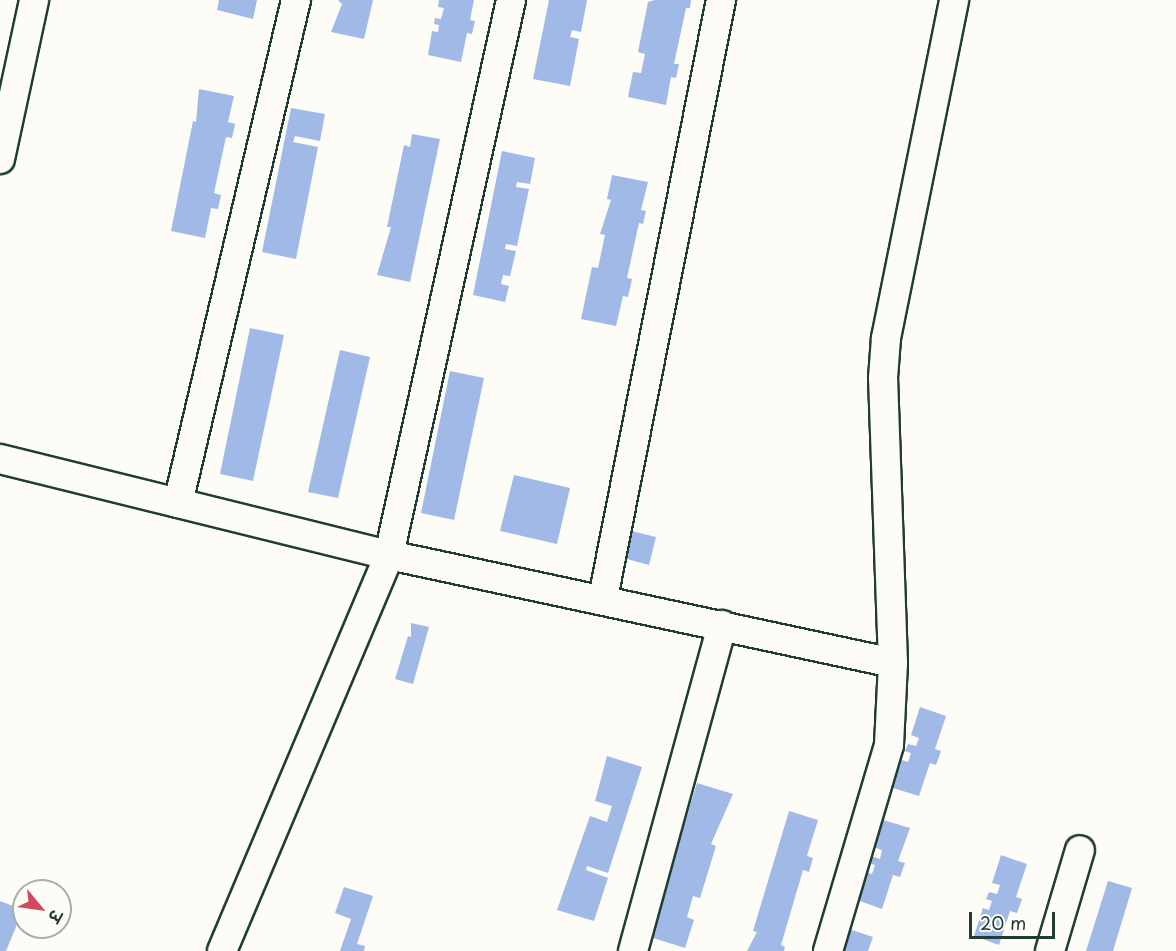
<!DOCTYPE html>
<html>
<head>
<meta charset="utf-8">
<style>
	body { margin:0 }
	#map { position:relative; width:1176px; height:951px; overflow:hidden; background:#fdfcf7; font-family:"Playpen Sans","Playpen Sans Deva",sans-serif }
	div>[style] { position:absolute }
	.building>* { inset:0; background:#a0b9e6 }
	.roads { filter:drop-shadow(2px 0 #1f3d34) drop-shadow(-2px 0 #1f3d34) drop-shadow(0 2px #1f3d34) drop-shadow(0 -2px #1f3d34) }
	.street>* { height:28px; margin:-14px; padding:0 14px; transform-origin:14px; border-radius:14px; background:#fdfcf7 }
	span { translate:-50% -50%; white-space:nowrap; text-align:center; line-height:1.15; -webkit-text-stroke:4.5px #fdfcf7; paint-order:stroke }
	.north { position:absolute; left:12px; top:879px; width:60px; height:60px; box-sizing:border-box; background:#fdfcf7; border:2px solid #a4b0a9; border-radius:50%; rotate:119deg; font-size:16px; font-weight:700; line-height:24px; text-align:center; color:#1f3d34 }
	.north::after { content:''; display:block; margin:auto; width:21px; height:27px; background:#d1495b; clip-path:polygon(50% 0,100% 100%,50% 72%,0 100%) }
	.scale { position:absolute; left:969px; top:912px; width:86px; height:27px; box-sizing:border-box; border:3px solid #1f3d34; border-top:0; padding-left:8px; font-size:18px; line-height:21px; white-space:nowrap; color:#1f3d34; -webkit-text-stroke:4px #fdfcf7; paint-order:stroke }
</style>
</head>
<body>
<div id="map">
	<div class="building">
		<div style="clip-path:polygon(219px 0,257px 0,253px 19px,217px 10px)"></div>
		<div style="clip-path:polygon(338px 0,373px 0,364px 39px,331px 32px,342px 4px)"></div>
		<div style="clip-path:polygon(439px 0,474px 0,470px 20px,475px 21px,472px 34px,467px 33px,461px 62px,428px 55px,432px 31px,438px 32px,439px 25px,434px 24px,435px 18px,441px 19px,444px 8px,438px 7px)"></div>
		<div style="clip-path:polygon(549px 0,587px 0,581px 32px,572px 30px,570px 37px,579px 39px,570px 86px,533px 79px)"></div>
		<div style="clip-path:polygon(655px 0,691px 0,690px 8px,686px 8px,674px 64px,679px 64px,676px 78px,671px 77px,666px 105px,628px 97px,633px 72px,641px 73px,645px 54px,638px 52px,648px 2px)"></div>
		<div style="clip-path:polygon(199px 89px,234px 96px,228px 122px,235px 124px,232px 138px,226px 137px,214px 193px,221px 195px,218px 209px,211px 208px,205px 238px,171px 231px,193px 121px,196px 122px)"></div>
		<div style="clip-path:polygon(291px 108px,325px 114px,320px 141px,295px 136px,293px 142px,318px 147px,296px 259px,262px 252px)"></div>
		<div style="clip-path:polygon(412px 134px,440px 139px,410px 282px,377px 275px,391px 227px,387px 227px,404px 145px,410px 147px)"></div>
		<div style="clip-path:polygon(502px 151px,535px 158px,530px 184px,517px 182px,516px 187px,529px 189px,517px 246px,506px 244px,505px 249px,516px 251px,510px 276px,503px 275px,501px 284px,509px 286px,505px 302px,473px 295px)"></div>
		<div style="clip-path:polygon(612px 175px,648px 182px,641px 210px,646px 211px,643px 224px,639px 223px,627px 278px,632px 279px,628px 297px,623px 296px,616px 326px,581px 319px,592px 267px,598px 268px,605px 235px,600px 234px,611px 200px,607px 199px)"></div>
		<div style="clip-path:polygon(250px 328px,284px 335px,253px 481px,220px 474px)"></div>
		<div style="clip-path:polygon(340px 350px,370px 357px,338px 498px,308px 492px)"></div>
		<div style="clip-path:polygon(450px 371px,484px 378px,454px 520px,421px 513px)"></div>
		<div style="clip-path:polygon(514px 475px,570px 488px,557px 544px,500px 531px)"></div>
		<div style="clip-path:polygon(623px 529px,656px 537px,649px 565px,616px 556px)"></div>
		<div style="clip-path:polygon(411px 623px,429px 627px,413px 684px,395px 679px,408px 636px,411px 637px)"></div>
		<div style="clip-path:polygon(920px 707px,946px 716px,935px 749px,941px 751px,936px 765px,930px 763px,919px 796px,893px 788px,902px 760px,908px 762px,911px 753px,905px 751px,908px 744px,916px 746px,919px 738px,911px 735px)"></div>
		<div style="clip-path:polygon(607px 756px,642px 767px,608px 873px,587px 866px,586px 870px,608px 878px,594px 921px,557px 910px,590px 816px,607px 822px,612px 806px,595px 801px)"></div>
		<div style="clip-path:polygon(697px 783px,733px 794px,711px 844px,716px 846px,700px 898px,693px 896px,687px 917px,694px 920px,685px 948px,650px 937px)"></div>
		<div style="clip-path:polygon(789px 811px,818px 820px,807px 856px,813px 858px,809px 872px,803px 870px,781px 945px,785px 947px,784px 951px,747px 951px,757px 932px,753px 931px)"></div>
		<div style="clip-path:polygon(883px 820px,910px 828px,898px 861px,905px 863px,900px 877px,893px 875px,882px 909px,857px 900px,866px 872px,872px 874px,875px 865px,869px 863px,871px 856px,880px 859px,882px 850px,874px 847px)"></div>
		<div style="clip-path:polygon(1001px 855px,1027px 864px,1016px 897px,1022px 899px,1017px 913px,1010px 911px,999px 945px,974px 936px,983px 908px,989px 910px,992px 901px,986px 899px,989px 892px,997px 894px,1000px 885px,992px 883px)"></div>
		<div style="clip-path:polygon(1108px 881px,1132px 888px,1113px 951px,1086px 951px)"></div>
		<div style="clip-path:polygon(344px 887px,373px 896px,357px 944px,365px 946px,364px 951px,340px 951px,351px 919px,335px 913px)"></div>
		<div style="clip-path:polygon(0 901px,23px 910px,6px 951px,0 951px)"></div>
		<div style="clip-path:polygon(846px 928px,873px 937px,868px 951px,838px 951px)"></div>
	</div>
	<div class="roads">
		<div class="street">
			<div style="left:0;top:159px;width:163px;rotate:-77.9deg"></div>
			<div style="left:0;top:459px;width:401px;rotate:13.9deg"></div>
			<div style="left:389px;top:555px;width:515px;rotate:12.09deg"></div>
			<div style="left:178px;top:503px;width:517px;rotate:-76.8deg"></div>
			<div style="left:603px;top:598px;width:610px;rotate:-78.84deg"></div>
			<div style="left:222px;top:951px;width:430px;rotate:-67.1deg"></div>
			<div style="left:389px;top:555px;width:568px;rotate:-77.6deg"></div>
			<div style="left:633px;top:951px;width:338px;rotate:-74.7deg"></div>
			<div style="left:828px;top:951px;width:215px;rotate:-73.5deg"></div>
			<div style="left:889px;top:745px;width:82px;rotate:-87.2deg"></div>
			<div style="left:893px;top:663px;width:285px;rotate:-92deg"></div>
			<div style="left:883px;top:378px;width:40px;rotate:-85.7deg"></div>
			<div style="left:886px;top:338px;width:345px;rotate:-78.6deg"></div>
			<div style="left:1050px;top:951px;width:105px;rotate:-73.5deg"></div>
		</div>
	</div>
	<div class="north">उ</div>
	<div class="scale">20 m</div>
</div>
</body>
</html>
